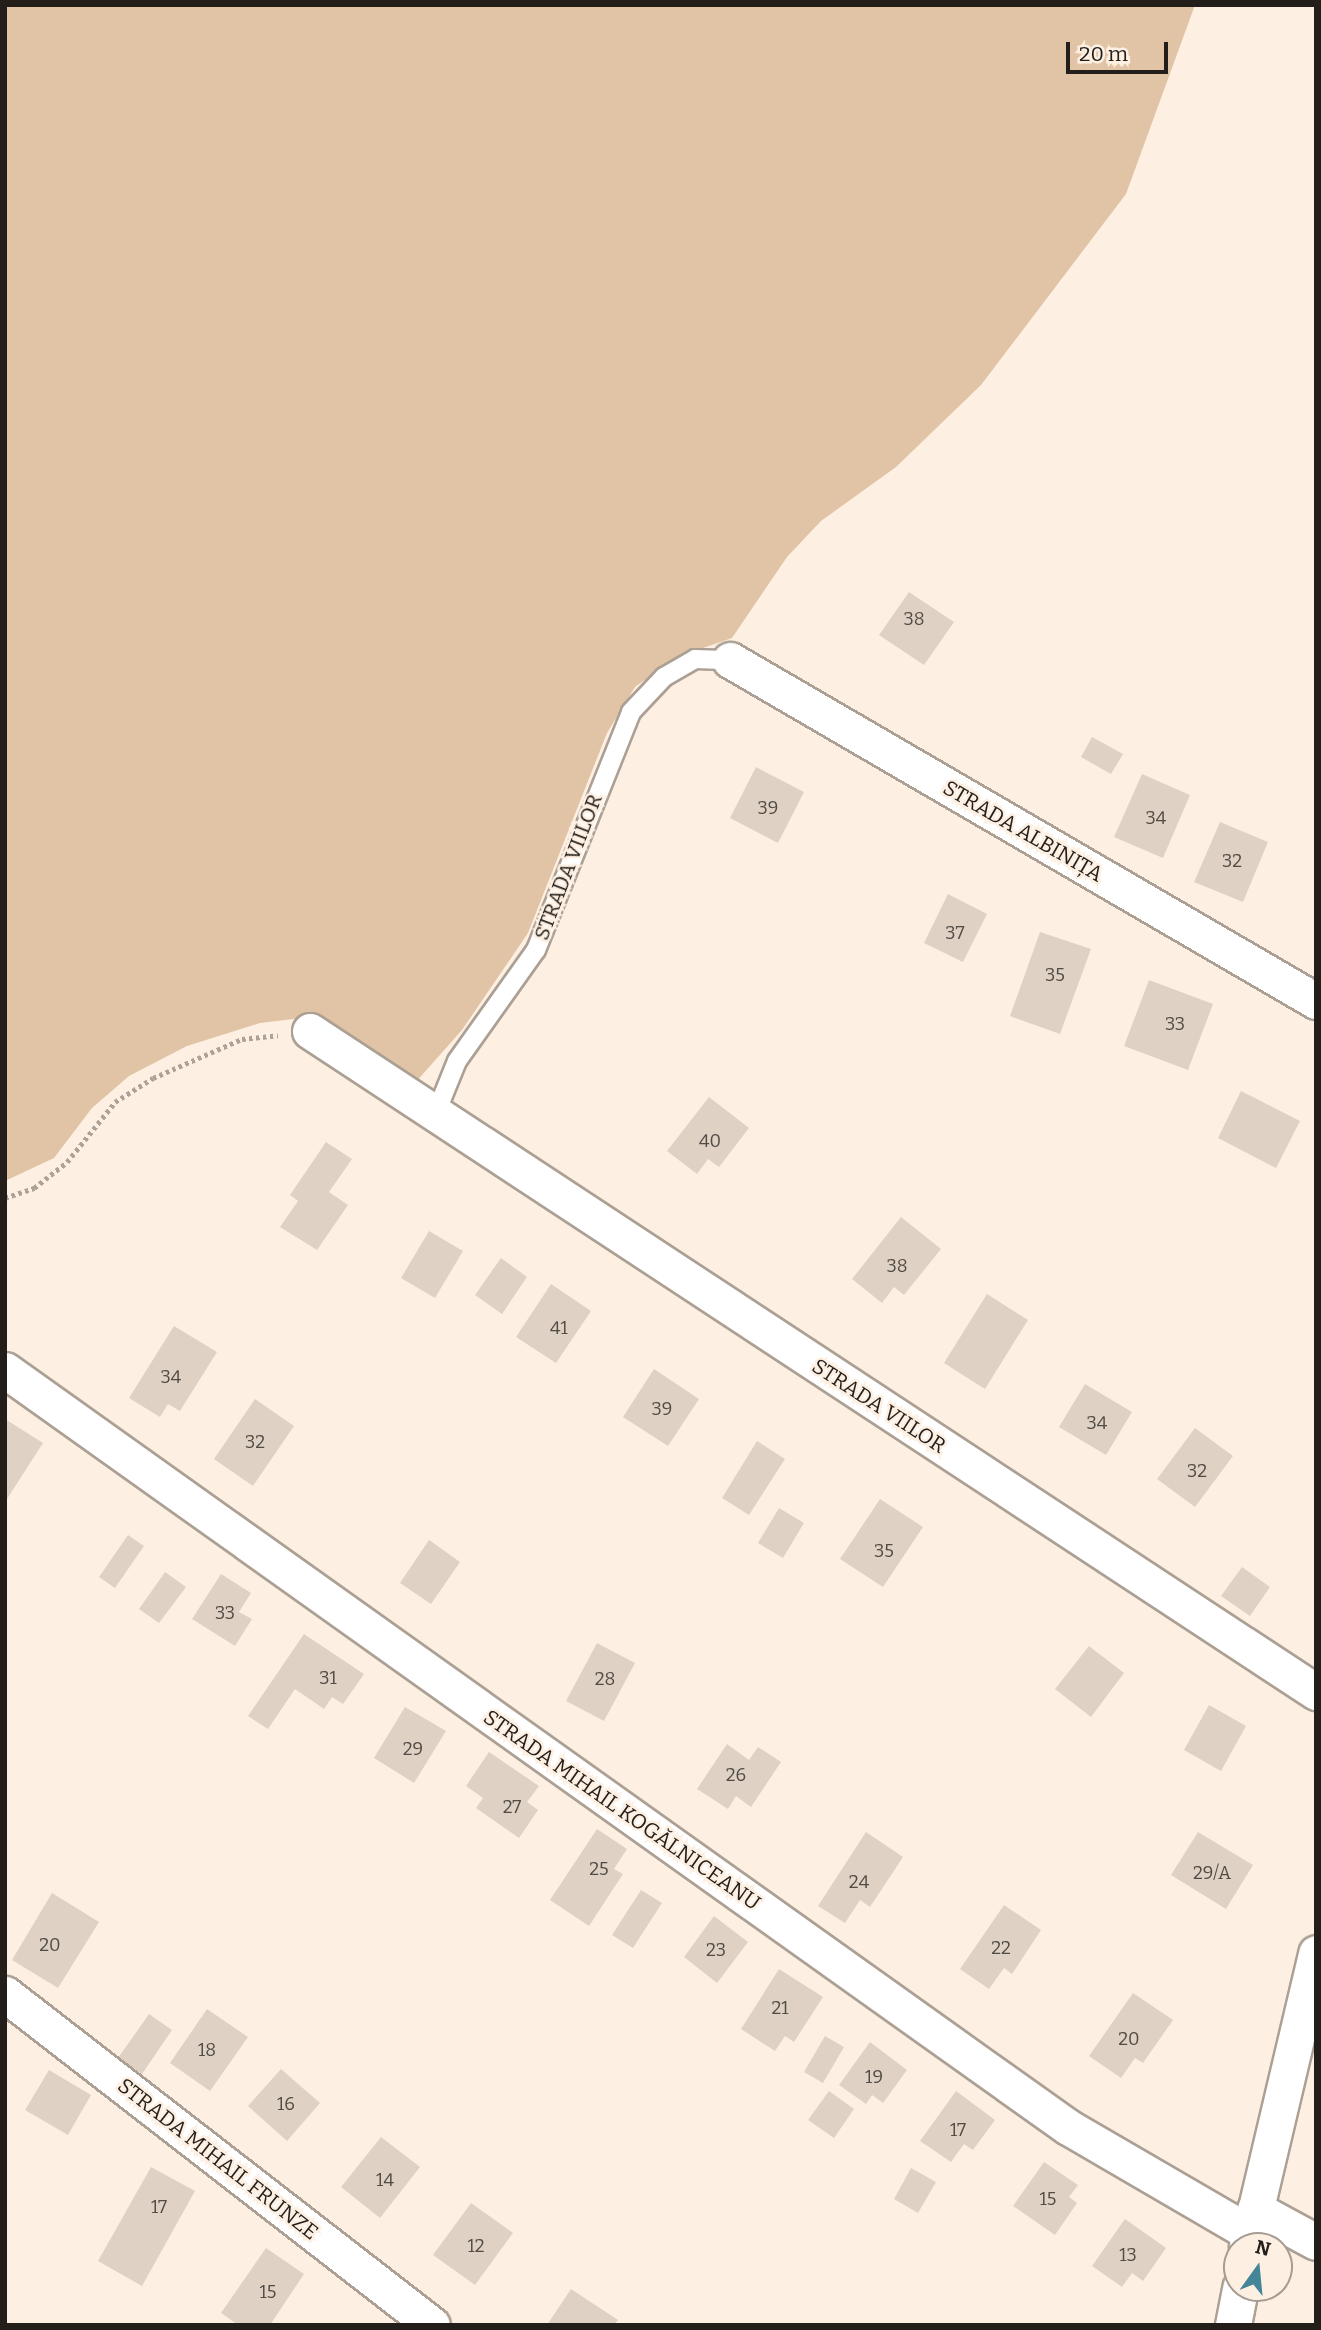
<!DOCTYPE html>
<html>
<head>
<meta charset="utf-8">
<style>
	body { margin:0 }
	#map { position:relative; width:1321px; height:2330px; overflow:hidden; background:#fdf0e3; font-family:Bitter,serif }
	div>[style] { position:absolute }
	.green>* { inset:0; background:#e0c4a5 }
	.building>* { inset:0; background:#dfd2c5 }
	.path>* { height:4.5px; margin-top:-2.25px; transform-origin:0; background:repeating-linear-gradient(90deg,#aca298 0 3.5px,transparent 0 7px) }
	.roads { filter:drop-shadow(2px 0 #aca094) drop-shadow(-2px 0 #aca094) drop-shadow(0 2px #aca094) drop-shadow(0 -2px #aca094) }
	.service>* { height:18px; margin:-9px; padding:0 9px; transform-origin:9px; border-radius:9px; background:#fff }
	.minor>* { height:35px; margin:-17.5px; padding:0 17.5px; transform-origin:17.5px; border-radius:17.5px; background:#fff }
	span { translate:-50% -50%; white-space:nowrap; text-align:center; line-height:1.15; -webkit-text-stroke:5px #fdf0e3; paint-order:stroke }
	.number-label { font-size:18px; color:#524b44 }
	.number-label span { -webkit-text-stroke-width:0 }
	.street-label { font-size:21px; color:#231e19 }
	.frame { position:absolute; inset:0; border:7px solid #231e19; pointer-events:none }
	.north { position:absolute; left:1223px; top:2232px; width:70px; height:70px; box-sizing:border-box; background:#fdf0e3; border:2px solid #a69c92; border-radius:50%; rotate:15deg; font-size:19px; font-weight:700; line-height:28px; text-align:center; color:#231e19 }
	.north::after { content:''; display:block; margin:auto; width:24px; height:32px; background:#448597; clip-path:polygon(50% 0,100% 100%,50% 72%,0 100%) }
	.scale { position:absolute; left:1066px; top:42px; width:102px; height:32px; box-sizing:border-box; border:4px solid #231e19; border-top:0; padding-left:9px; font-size:21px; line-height:24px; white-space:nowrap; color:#231e19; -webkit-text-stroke:5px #fdf0e3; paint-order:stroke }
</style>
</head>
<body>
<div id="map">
	<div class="green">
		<div style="clip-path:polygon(5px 5px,1195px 5px,1126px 194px,981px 385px,896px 467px,821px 521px,787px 557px,732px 638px,677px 657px,635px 687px,607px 733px,528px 933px,462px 1030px,415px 1083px,310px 1017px,260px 1023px,187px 1046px,129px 1076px,92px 1108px,54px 1158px,5px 1181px)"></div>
	</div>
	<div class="building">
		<div style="clip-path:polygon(909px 592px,954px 622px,924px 665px,879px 635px)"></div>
		<div style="clip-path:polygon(1092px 737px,1123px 754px,1111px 774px,1081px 757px)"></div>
		<div style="clip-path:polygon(756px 767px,804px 792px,778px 843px,730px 818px)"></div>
		<div style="clip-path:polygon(1142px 774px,1190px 795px,1163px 858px,1114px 837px)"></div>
		<div style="clip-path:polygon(1220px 822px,1268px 842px,1243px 902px,1194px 882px)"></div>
		<div style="clip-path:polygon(948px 894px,987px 914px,963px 962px,924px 943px)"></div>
		<div style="clip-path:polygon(1040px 932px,1091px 949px,1060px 1034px,1010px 1016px)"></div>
		<div style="clip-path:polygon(1149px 980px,1213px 1004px,1188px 1070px,1124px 1046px)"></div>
		<div style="clip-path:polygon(1241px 1091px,1300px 1121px,1276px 1168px,1218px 1138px)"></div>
		<div style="clip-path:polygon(709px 1097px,749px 1128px,719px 1167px,708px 1159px,697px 1174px,667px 1151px)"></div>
		<div style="clip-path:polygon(326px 1142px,352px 1159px,329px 1192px,348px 1205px,317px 1250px,280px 1227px,298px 1201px,290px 1195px)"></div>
		<div style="clip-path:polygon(901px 1217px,941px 1249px,904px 1295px,894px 1287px,882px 1303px,852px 1279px)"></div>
		<div style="clip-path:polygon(429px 1231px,463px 1251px,435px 1298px,401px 1278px)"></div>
		<div style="clip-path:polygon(501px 1258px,527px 1277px,502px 1314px,475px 1295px)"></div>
		<div style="clip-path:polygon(551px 1284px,591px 1311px,556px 1363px,516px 1337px)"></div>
		<div style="clip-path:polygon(987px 1294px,1028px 1320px,985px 1389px,944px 1363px)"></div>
		<div style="clip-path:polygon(174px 1326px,217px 1352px,180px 1411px,168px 1404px,160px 1417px,129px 1398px)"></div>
		<div style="clip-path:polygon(654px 1369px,699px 1399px,668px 1446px,623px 1417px)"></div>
		<div style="clip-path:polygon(1085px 1384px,1132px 1412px,1106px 1455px,1059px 1427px)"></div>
		<div style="clip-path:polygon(255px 1399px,294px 1426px,253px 1486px,214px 1459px)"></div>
		<div style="clip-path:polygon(5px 1419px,43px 1443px,5px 1502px)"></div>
		<div style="clip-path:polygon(1195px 1428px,1233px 1456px,1195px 1507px,1157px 1479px)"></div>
		<div style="clip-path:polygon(757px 1441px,785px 1459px,749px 1515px,722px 1498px)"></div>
		<div style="clip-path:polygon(880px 1499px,923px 1527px,883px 1587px,840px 1559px)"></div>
		<div style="clip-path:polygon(779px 1508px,804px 1523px,783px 1558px,758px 1543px)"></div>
		<div style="clip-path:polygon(128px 1535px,144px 1546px,115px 1588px,99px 1577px)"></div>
		<div style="clip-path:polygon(429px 1540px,460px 1562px,431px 1604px,400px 1583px)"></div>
		<div style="clip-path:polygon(1242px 1567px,1270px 1587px,1250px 1616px,1221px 1596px)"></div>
		<div style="clip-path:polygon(165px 1572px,186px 1587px,159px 1623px,139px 1609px)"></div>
		<div style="clip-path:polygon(221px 1574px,251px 1593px,239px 1612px,252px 1619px,235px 1646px,192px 1619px)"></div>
		<div style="clip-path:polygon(304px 1634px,364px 1674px,343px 1704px,332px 1697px,324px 1709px,295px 1689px,268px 1729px,248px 1716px)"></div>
		<div style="clip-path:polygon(597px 1643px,635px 1663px,604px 1721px,566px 1701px)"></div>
		<div style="clip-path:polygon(1089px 1646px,1124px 1673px,1091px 1717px,1055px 1689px)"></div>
		<div style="clip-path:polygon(1209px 1705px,1246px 1726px,1221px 1771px,1184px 1750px)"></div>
		<div style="clip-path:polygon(405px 1707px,446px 1731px,414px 1783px,374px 1758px)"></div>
		<div style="clip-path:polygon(727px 1744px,749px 1760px,758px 1747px,781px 1762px,751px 1807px,736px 1796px,728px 1809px,697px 1789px)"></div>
		<div style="clip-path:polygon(489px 1752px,539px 1786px,527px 1802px,538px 1810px,519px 1838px,476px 1808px,483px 1798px,466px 1786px)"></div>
		<div style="clip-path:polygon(597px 1829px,627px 1849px,614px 1869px,623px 1874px,589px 1926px,550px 1900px)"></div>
		<div style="clip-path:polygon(866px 1832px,903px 1857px,870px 1907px,860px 1900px,845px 1923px,818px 1906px)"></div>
		<div style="clip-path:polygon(1198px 1832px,1253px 1865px,1226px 1909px,1171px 1875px)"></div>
		<div style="clip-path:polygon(641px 1890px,662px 1903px,633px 1948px,612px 1935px)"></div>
		<div style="clip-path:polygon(52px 1893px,99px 1922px,58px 1988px,12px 1960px)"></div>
		<div style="clip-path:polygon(1004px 1905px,1041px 1930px,1012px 1974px,1004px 1968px,989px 1989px,960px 1969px)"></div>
		<div style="clip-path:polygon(714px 1916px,748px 1942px,717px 1983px,684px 1957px)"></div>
		<div style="clip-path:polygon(779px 1969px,823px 1997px,794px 2042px,785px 2036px,775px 2051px,741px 2029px)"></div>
		<div style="clip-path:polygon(1133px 1993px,1173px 2020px,1143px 2063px,1135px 2058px,1121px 2078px,1089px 2056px)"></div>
		<div style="clip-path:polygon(207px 2009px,248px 2037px,210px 2091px,170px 2063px)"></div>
		<div style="clip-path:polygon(149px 2014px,172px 2030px,142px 2074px,118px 2058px)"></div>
		<div style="clip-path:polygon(825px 2036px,844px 2047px,823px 2083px,804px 2072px)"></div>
		<div style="clip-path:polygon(870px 2042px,907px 2070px,883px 2103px,872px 2095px,866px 2104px,839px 2085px)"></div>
		<div style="clip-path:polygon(281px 2069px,320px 2103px,287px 2141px,248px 2106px)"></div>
		<div style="clip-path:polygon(49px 2070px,91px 2095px,68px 2135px,25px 2110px)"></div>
		<div style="clip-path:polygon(829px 2091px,854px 2109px,834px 2138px,808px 2120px)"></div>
		<div style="clip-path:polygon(956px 2091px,995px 2120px,973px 2150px,964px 2144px,951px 2162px,920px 2141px)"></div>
		<div style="clip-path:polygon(381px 2137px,420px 2167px,380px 2218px,341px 2187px)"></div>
		<div style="clip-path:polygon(1044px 2162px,1078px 2185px,1069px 2197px,1077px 2203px,1055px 2235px,1013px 2206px)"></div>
		<div style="clip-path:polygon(151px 2167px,195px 2191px,142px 2286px,98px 2261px)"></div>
		<div style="clip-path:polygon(911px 2168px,936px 2182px,918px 2213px,894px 2199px)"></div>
		<div style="clip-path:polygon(471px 2203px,513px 2233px,475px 2285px,433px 2255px)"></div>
		<div style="clip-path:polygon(1125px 2219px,1166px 2248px,1143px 2281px,1132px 2273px,1122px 2287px,1092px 2266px)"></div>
		<div style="clip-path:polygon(266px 2248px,304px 2274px,270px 2325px,238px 2325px,221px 2313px)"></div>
		<div style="clip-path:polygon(571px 2289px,618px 2320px,614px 2325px,547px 2325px)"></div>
	</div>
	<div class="path">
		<div style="left:5px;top:1198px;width:31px;rotate:-19deg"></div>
		<div style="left:34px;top:1188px;width:42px;rotate:-38.2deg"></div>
		<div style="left:67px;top:1162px;width:77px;rotate:-51.3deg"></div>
		<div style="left:115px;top:1102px;width:45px;rotate:-32.3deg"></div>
		<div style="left:153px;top:1078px;width:97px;rotate:-23.7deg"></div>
		<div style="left:242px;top:1039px;width:36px;rotate:-6deg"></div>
	</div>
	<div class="roads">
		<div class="service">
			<div style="left:443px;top:1119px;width:16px;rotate:-101deg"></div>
			<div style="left:440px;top:1103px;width:45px;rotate:-68deg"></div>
			<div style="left:457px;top:1061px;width:136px;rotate:-54.6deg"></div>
			<div style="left:536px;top:950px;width:256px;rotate:-68.2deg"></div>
			<div style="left:631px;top:712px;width:48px;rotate:-46.7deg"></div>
			<div style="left:664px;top:677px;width:36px;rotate:-30deg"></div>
			<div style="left:695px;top:659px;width:35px;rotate:2deg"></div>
		</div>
		<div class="minor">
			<div style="left:730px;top:660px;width:678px;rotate:30.2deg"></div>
			<div style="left:310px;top:1031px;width:1204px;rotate:33.31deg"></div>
			<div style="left:5px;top:1370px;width:1305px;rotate:35.46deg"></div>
			<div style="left:1068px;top:2127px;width:211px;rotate:30.2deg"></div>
			<div style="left:5px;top:1994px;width:540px;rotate:37.78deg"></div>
			<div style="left:1255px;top:2209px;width:69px;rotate:28.4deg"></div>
			<div style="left:1247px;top:2246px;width:301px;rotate:-76.7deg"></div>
			<div style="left:1233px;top:2325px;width:38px;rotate:-79deg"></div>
		</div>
	</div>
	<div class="number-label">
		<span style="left:914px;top:619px">38</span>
		<span style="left:768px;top:808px">39</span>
		<span style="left:1156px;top:818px">34</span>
		<span style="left:1232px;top:861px">32</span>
		<span style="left:955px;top:933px">37</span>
		<span style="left:1055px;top:975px">35</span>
		<span style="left:1175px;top:1024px">33</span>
		<span style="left:710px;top:1141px">40</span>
		<span style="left:897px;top:1266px">38</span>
		<span style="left:559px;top:1328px">41</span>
		<span style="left:171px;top:1377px">34</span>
		<span style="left:662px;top:1409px">39</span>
		<span style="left:1097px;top:1423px">34</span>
		<span style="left:255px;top:1442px">32</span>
		<span style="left:1197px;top:1471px">32</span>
		<span style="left:884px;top:1551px">35</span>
		<span style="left:225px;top:1613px">33</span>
		<span style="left:328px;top:1678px">31</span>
		<span style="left:605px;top:1679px">28</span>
		<span style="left:413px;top:1749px">29</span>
		<span style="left:736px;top:1775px">26</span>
		<span style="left:512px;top:1807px">27</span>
		<span style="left:599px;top:1869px">25</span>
		<span style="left:1212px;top:1873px">29/A</span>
		<span style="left:859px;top:1882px">24</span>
		<span style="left:50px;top:1945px">20</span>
		<span style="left:1001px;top:1948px">22</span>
		<span style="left:716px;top:1950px">23</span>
		<span style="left:780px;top:2008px">21</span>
		<span style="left:1129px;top:2039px">20</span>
		<span style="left:207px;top:2050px">18</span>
		<span style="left:874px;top:2077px">19</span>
		<span style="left:286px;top:2104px">16</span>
		<span style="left:958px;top:2130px">17</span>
		<span style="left:385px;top:2180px">14</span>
		<span style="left:1048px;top:2199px">15</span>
		<span style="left:159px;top:2207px">17</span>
		<span style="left:476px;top:2246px">12</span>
		<span style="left:1128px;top:2255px">13</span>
		<span style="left:268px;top:2292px">15</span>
	</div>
	<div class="street-label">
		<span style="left:1023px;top:831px;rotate:30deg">STRADA ALBINIȚA</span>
		<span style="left:568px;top:867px;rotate:-69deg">STRADA VIILOR</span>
		<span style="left:879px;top:1406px;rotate:33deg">STRADA VIILOR</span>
		<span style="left:622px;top:1810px;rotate:35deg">STRADA MIHAIL KOGĂLNICEANU</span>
		<span style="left:218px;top:2159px;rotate:38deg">STRADA MIHAIL FRUNZE</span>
	</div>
	<div class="frame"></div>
	<div class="north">N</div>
	<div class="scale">20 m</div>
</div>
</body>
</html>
